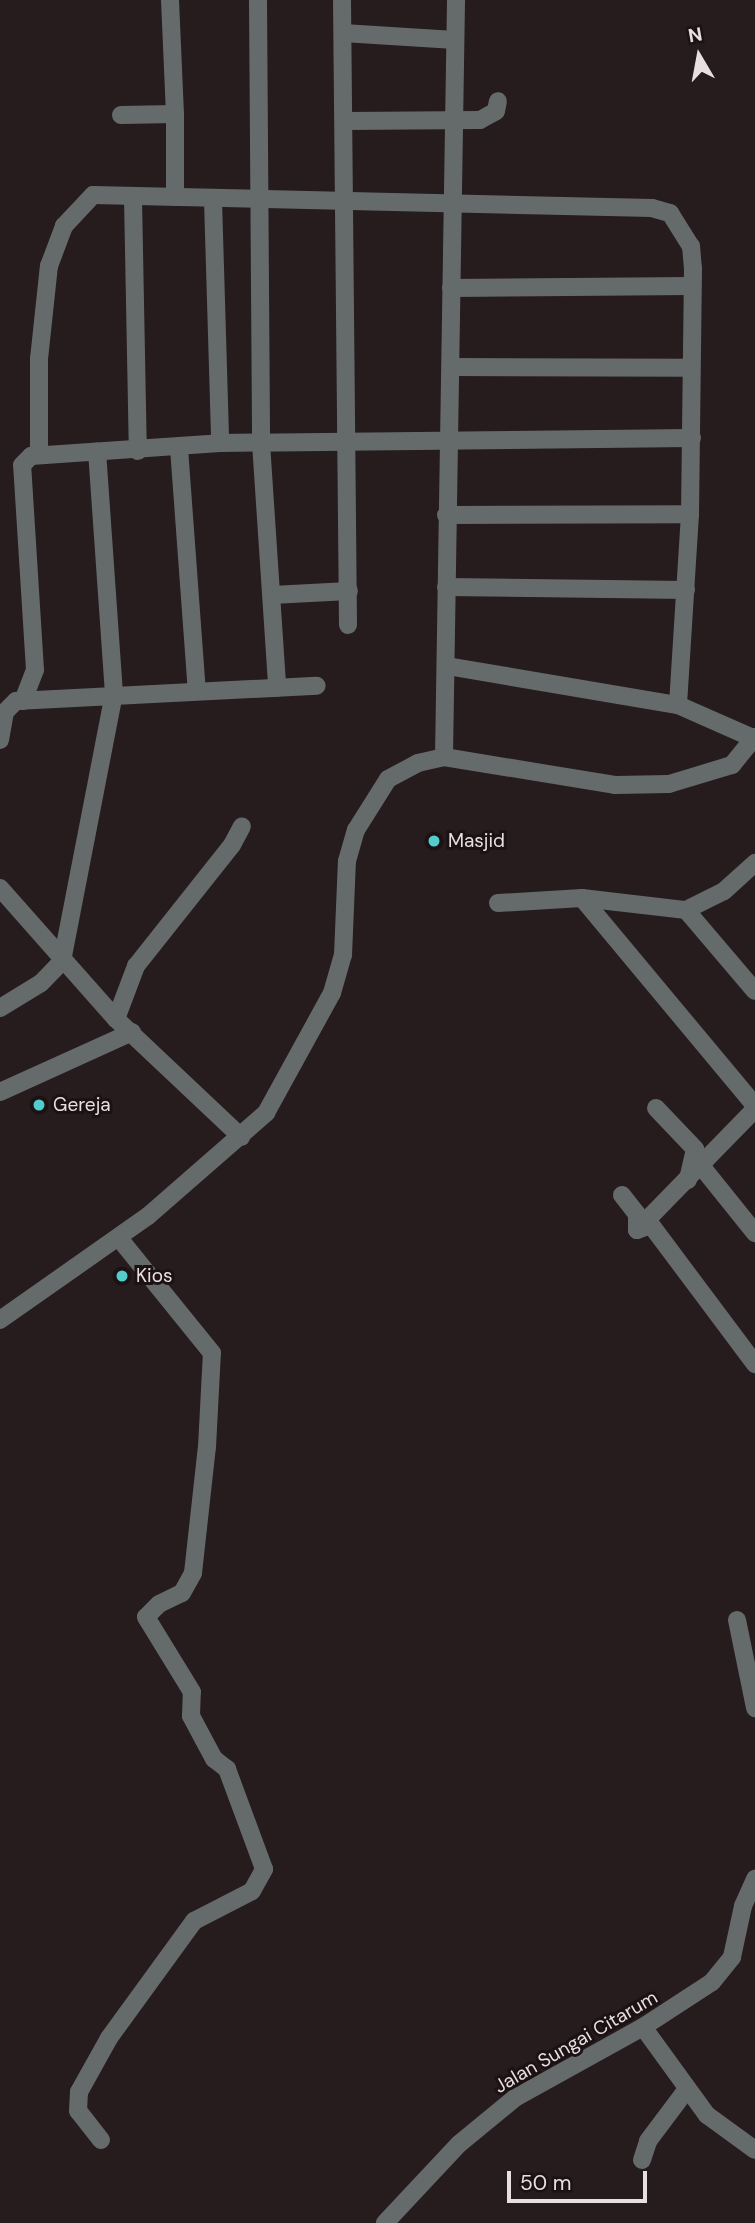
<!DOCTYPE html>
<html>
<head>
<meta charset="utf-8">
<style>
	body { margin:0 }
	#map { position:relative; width:755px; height:2223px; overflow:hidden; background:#261b1d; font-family:"DM Sans",sans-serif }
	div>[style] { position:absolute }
	.minor>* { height:18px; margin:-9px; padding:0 9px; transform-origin:9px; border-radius:9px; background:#656b6b }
	.dots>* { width:19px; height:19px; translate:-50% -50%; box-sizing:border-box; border:4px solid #1c1214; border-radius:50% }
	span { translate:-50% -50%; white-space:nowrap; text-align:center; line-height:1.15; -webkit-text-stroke:6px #1c1214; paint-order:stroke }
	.poi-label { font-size:19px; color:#e7dfe0 }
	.left { translate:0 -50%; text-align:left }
	.street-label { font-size:19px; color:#e7dfe0 }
	.north { position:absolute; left:664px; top:21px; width:70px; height:70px; -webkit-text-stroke:5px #1c1214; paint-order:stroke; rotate:350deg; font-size:19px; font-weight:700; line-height:28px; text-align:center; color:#e7dfe0 }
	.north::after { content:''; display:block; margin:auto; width:24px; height:32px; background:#e7dfe0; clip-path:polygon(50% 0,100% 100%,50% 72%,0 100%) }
	.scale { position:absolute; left:507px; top:2171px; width:140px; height:32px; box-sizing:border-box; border:4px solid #e7dfe0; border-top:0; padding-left:9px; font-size:21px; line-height:24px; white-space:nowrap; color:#e7dfe0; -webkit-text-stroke:5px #1c1214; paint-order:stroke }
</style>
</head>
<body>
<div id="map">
	<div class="minor">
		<div style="left:170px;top:0;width:114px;rotate:87.5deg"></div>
		<div style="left:258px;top:0;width:443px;rotate:89.6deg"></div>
		<div style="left:261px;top:443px;width:245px;rotate:86.2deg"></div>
		<div style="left:342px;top:0;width:625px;rotate:89.45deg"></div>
		<div style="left:343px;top:33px;width:112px;rotate:3.6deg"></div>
		<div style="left:121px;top:115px;width:54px;rotate:-1.1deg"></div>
		<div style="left:175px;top:114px;width:83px;rotate:90deg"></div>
		<div style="left:345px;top:121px;width:135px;rotate:-0.4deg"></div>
		<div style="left:480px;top:120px;width:18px;rotate:-29deg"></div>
		<div style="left:496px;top:111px;width:10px;rotate:-79deg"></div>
		<div style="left:133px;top:198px;width:253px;rotate:88.9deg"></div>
		<div style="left:213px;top:200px;width:243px;rotate:88.3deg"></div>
		<div style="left:451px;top:288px;width:240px;rotate:-0.5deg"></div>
		<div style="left:451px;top:367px;width:240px;rotate:0.2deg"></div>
		<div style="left:179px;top:448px;width:244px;rotate:85.8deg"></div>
		<div style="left:39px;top:455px;width:96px;rotate:-90deg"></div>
		<div style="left:39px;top:359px;width:94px;rotate:-83.9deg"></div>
		<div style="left:49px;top:266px;width:43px;rotate:-69.4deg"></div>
		<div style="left:64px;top:226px;width:42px;rotate:-46.9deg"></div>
		<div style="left:93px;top:195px;width:559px;rotate:1.33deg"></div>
		<div style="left:652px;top:208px;width:19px;rotate:16deg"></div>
		<div style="left:670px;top:213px;width:39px;rotate:58deg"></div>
		<div style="left:691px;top:246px;width:23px;rotate:85deg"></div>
		<div style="left:693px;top:269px;width:245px;rotate:90.7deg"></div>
		<div style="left:690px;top:514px;width:191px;rotate:93.6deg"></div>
		<div style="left:446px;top:515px;width:244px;rotate:-0.2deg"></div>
		<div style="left:446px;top:587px;width:240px;rotate:0.7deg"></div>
		<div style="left:272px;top:595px;width:77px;rotate:-3deg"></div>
		<div style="left:447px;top:666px;width:234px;rotate:9.6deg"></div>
		<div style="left:678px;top:705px;width:84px;rotate:23.8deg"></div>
		<div style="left:23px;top:701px;width:33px;rotate:-69deg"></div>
		<div style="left:35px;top:670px;width:205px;rotate:-93.6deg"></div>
		<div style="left:22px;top:465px;width:13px;rotate:-45deg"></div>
		<div style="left:31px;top:456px;width:189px;rotate:-3.9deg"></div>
		<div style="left:220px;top:443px;width:472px;rotate:-0.6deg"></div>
		<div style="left:0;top:740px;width:28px;rotate:-80deg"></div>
		<div style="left:5px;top:712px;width:16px;rotate:-45deg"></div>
		<div style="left:16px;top:701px;width:301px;rotate:-2.9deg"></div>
		<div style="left:444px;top:757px;width:757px;rotate:-89.09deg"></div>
		<div style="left:0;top:888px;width:175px;rotate:48.5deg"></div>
		<div style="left:116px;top:1019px;width:172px;rotate:43.3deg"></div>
		<div style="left:582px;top:898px;width:271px;rotate:50.2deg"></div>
		<div style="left:498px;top:903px;width:84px;rotate:-3.4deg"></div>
		<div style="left:582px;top:898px;width:105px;rotate:6.6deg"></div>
		<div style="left:686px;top:910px;width:42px;rotate:-26.6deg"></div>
		<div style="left:724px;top:891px;width:42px;rotate:-42.1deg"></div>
		<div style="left:686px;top:910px;width:106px;rotate:49.6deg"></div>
		<div style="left:0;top:1008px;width:48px;rotate:-31.4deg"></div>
		<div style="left:41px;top:983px;width:30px;rotate:-46deg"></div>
		<div style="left:62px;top:961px;width:272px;rotate:-79deg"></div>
		<div style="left:114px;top:694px;width:243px;rotate:-94deg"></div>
		<div style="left:116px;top:1019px;width:57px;rotate:-69.3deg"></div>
		<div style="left:136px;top:966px;width:154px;rotate:-51.6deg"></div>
		<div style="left:232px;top:845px;width:21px;rotate:-62deg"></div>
		<div style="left:0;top:1092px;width:145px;rotate:-24.4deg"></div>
		<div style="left:656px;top:1108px;width:57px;rotate:46.4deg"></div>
		<div style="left:695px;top:1149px;width:32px;rotate:103deg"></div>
		<div style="left:702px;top:1167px;width:85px;rotate:51.2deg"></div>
		<div style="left:622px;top:1195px;width:24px;rotate:52deg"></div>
		<div style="left:637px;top:1214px;width:16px;rotate:90deg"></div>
		<div style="left:637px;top:1230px;width:15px;rotate:-20deg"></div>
		<div style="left:651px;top:1225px;width:174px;rotate:53.2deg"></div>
		<div style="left:637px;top:1230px;width:169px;rotate:-45.7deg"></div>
		<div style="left:0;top:1320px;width:181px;rotate:-35.1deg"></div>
		<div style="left:148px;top:1216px;width:157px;rotate:-41.1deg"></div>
		<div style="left:266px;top:1113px;width:137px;rotate:-61.2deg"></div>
		<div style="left:332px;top:993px;width:40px;rotate:-74deg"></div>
		<div style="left:343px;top:955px;width:94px;rotate:-87.6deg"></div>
		<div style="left:347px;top:861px;width:32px;rotate:-74deg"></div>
		<div style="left:356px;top:830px;width:60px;rotate:-57.9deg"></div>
		<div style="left:388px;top:779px;width:34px;rotate:-28deg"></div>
		<div style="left:418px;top:763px;width:27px;rotate:-13deg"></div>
		<div style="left:444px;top:757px;width:173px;rotate:9.3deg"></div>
		<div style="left:615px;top:785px;width:54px;rotate:-1.1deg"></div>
		<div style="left:669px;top:784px;width:66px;rotate:-16.8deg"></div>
		<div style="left:732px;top:765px;width:36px;rotate:-51deg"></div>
		<div style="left:737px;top:1620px;width:90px;rotate:78.4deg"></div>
		<div style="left:643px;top:2027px;width:109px;rotate:54deg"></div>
		<div style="left:707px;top:2115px;width:59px;rotate:36.1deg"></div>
		<div style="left:101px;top:2140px;width:37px;rotate:-128deg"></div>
		<div style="left:78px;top:2111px;width:19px;rotate:-87deg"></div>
		<div style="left:79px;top:2092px;width:62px;rotate:-60.9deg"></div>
		<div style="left:109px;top:2038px;width:145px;rotate:-54deg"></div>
		<div style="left:194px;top:1921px;width:65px;rotate:-27.3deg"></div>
		<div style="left:252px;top:1891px;width:25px;rotate:-61deg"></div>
		<div style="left:264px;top:1869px;width:107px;rotate:-110.3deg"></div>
		<div style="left:227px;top:1769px;width:16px;rotate:-142deg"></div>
		<div style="left:214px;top:1759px;width:49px;rotate:-118.1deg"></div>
		<div style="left:191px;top:1716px;width:24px;rotate:-88deg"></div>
		<div style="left:192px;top:1692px;width:88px;rotate:-121.5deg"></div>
		<div style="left:146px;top:1617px;width:18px;rotate:-45deg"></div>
		<div style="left:159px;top:1604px;width:25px;rotate:-26deg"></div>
		<div style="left:182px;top:1593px;width:23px;rotate:-61deg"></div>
		<div style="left:193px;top:1573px;width:127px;rotate:-83.7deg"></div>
		<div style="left:207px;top:1447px;width:94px;rotate:-87deg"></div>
		<div style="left:212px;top:1353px;width:149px;rotate:-129deg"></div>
		<div style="left:642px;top:2160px;width:20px;rotate:-72deg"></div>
		<div style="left:648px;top:2141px;width:65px;rotate:-53.1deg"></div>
		<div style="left:385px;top:2223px;width:108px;rotate:-46.9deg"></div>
		<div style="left:459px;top:2144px;width:72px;rotate:-39.4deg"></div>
		<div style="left:515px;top:2098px;width:146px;rotate:-29deg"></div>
		<div style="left:643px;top:2027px;width:82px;rotate:-33.1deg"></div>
		<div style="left:712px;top:1982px;width:32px;rotate:-51deg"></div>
		<div style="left:732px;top:1957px;width:52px;rotate:-77.8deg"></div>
		<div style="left:743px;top:1906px;width:30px;rotate:-66deg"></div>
	</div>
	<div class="dots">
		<div style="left:434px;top:841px;background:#52cdcc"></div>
		<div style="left:39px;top:1105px;background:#52cdcc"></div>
		<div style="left:122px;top:1276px;background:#52cdcc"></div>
	</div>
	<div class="poi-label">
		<span class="left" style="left:448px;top:841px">Masjid</span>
		<span class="left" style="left:53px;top:1105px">Gereja</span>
		<span class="left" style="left:136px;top:1276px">Kios</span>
	</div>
	<div class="street-label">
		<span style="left:576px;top:2042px;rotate:-30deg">Jalan Sungai Citarum</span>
	</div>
	<div class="north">N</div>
	<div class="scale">50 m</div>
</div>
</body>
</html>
